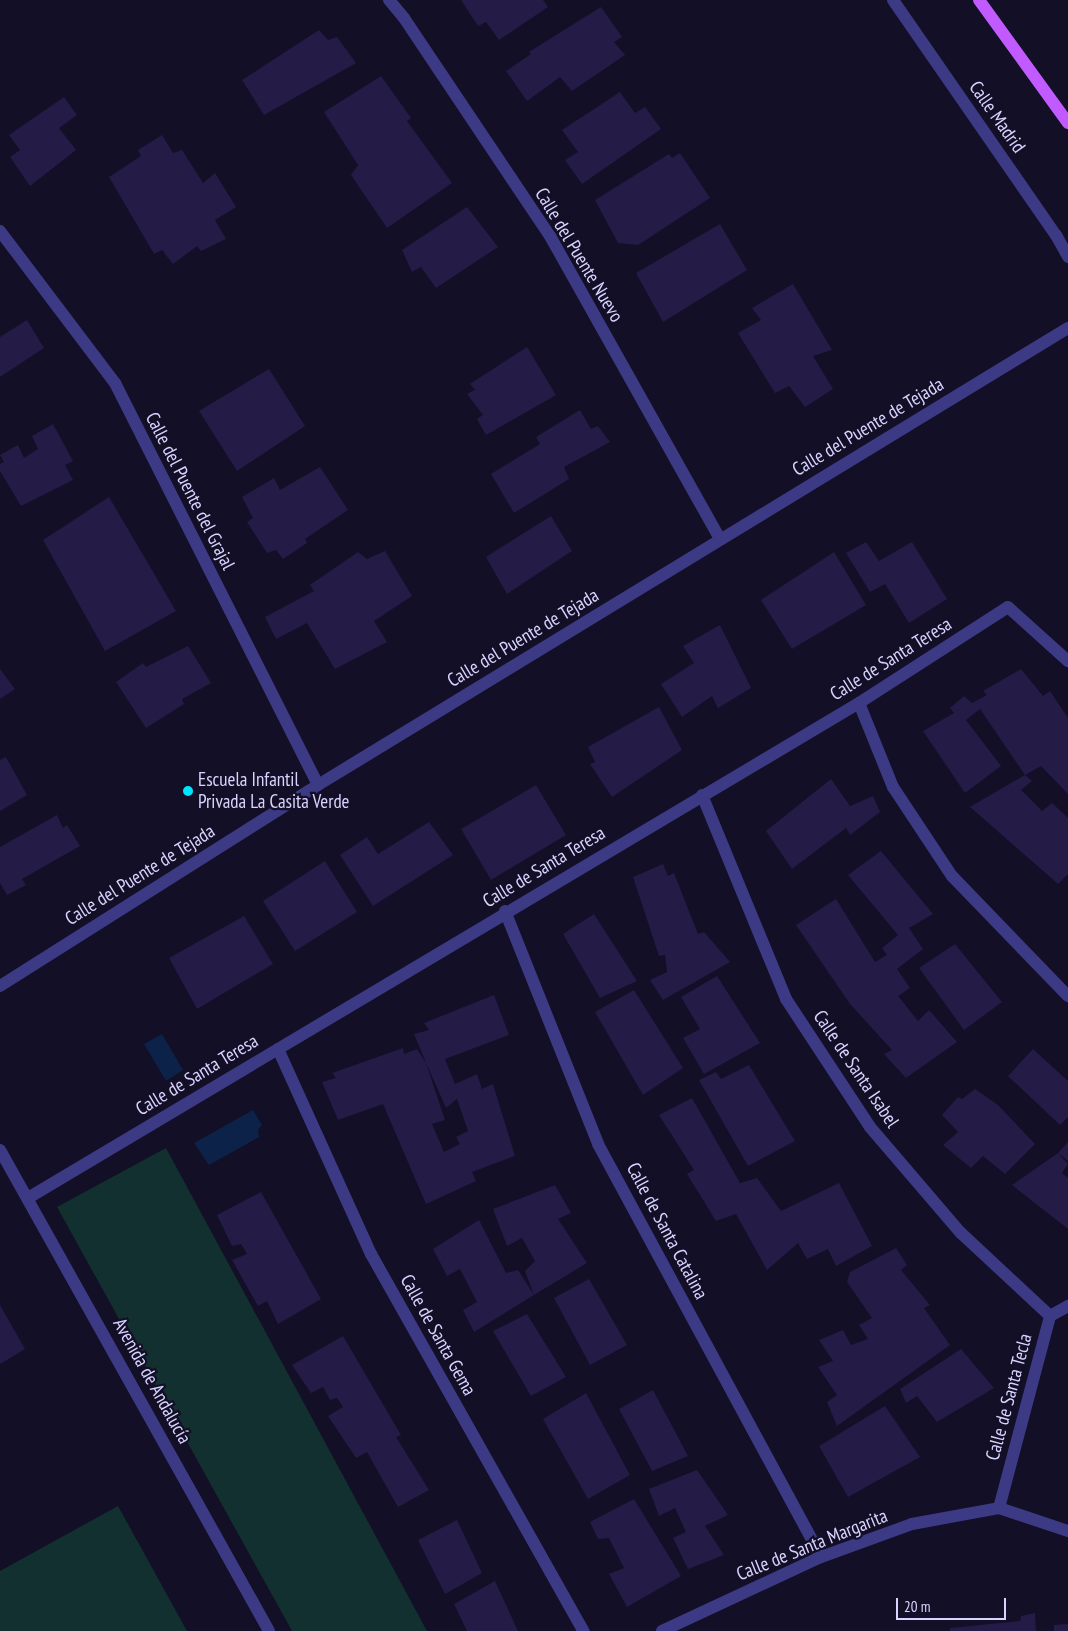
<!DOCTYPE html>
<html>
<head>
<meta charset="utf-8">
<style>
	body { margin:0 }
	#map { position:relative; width:1068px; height:1631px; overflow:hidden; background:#130f26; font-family:"PT Sans Narrow",sans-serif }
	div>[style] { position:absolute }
	.green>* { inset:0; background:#12302f }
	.water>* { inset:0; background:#0c2248 }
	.building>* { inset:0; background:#241b47 }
	.minor>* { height:12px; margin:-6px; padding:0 6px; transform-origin:6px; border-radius:6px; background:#3d3a85 }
	.major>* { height:12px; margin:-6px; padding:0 6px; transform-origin:6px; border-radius:6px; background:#c25bff }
	.dots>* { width:14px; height:14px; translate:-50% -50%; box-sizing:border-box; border:2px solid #130f26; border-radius:50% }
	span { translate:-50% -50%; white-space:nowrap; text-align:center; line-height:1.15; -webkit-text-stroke:4.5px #130f26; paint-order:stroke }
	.street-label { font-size:19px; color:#d9d4ff }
	.poi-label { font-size:19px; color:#d9d4ff }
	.left { translate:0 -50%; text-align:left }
	.scale { position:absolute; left:896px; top:1598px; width:110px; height:22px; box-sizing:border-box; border:2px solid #d9d4ff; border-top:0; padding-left:6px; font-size:15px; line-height:18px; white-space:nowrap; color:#d9d4ff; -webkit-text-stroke:4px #130f26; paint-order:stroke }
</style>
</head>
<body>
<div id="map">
	<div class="green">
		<div style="clip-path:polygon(166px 1148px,427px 1631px,292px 1631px,57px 1207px)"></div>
		<div style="clip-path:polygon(118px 1506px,187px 1631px,0 1631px,0 1571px)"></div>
	</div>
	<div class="water">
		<div style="clip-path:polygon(162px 1034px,183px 1070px,166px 1081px,144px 1044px)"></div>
		<div style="clip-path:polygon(253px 1110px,262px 1125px,258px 1130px,259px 1137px,209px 1165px,194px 1143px)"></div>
	</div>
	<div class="building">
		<div style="clip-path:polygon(461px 0,543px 0,548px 7px,499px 40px,486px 22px,478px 26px)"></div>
		<div style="clip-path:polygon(601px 7px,622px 37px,614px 42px,625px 55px,572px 91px,560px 77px,527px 101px,506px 71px,531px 54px,529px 52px)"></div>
		<div style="clip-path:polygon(319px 30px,328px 40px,337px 37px,356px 63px,264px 115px,242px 80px)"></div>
		<div style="clip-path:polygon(381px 76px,411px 118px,407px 121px,452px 183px,387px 228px,351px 175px,358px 165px,324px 112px)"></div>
		<div style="clip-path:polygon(620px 92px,635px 113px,645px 107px,661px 129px,582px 184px,565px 160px,578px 152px,562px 130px)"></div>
		<div style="clip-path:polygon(64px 97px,77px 115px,59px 128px,76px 150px,30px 186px,10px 157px,20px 150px,9px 135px)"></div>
		<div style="clip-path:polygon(162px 135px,173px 153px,182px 150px,203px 183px,215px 173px,236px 207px,215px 220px,226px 239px,201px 251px,197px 246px,173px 264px,162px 250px,154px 254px,109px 177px,141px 156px,138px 150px)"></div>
		<div style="clip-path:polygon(680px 153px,710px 198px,638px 245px,618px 243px,595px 200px,669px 154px,672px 158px)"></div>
		<div style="clip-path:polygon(467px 207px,498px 247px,436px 288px,421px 267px,412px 272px,402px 250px)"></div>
		<div style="clip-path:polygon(720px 224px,747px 270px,663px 322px,636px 273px)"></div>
		<div style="clip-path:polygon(793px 284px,832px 350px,813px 356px,833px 389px,805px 407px,789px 386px,775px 393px,738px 333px,761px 320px,752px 308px)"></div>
		<div style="clip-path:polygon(27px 320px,44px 348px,0 377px,0 337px)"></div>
		<div style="clip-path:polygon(527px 347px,556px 395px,486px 435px,477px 419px,483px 415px,467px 394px,475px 390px,470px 384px)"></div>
		<div style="clip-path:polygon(269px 369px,305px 426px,237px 471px,199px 411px)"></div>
		<div style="clip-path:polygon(580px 410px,591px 429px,598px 426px,610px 442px,564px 467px,569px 479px,514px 513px,491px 474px,540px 444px,536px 437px)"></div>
		<div style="clip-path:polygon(53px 424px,73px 461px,65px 465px,73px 480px,21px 506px,0 471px,0 464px,4px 462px,0 455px,18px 445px,24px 458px,38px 449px,32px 436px)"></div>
		<div style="clip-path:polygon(320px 467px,348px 510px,305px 539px,307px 543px,283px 559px,276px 550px,267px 553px,247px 522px,253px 518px,242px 497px,274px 478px,280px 490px)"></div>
		<div style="clip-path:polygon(109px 497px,176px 611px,105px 651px,43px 540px)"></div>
		<div style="clip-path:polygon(551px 516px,572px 551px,507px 594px,486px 557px)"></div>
		<div style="clip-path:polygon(866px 542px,879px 561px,912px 542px,947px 599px,909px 623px,885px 584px,870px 592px,846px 553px)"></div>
		<div style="clip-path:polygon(385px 551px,412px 596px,374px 621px,387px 642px,335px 669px,307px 623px,276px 639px,265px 617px,314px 591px,310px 585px,358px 552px,367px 559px)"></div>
		<div style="clip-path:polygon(834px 552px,866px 605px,792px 649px,761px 600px)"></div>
		<div style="clip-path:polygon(720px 625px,751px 688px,718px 708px,712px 696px,682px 717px,661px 684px,694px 663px,683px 646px)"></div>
		<div style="clip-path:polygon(188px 646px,211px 683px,182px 699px,184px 704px,146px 728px,116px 682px,143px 663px,146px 667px)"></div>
		<div style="clip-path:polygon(0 669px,15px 689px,0 699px)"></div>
		<div style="clip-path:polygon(1021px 669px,1043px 696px,1050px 691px,1068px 718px,1068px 794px,1041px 766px,1025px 775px,980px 709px,966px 720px,1001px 766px,965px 793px,923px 731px,954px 713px,950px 708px,964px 696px,972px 703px,987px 695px,983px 691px)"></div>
		<div style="clip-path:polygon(659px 707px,682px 750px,612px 797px,590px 764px,595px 762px,588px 747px)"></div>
		<div style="clip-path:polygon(6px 757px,27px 795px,0 811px,0 760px)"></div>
		<div style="clip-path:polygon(1025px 775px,1032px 781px,1021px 790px,1042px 811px,1052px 803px,1068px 818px,1068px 874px,1058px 884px,970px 807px)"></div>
		<div style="clip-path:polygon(831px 779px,850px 806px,873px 796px,880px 812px,850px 835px,846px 828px,792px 869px,766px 831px)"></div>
		<div style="clip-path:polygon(536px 785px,566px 835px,491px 880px,461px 829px)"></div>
		<div style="clip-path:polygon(57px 815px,63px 828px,67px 825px,80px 846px,22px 879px,26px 885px,7px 895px,0 883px,0 847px)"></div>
		<div style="clip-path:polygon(429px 822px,453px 855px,373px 906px,340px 855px,367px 837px,378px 854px)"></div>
		<div style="clip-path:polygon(881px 851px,933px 914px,909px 928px,923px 949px,897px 969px,910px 988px,898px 996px,918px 1021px,929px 1010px,957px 1042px,906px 1078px,884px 1054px,892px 1050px,850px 1004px,796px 925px,836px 899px,875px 962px,887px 955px,882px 948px,898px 935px,848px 875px)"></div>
		<div style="clip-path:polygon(325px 861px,357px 912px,295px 951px,263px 901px)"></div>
		<div style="clip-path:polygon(663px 864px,668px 876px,674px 873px,698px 934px,704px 932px,730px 962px,663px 1000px,650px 980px,667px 972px,665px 955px,659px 956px,633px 877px)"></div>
		<div style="clip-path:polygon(594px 914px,637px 981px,600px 998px,563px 934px)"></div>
		<div style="clip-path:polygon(244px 916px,273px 964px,197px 1009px,169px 958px)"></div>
		<div style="clip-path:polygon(955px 944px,1002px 1002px,964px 1030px,919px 968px)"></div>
		<div style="clip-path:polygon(717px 976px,760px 1043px,704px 1074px,683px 1038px,700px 1029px,681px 997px)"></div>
		<div style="clip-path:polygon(634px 990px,683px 1068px,643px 1095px,595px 1012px)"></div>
		<div style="clip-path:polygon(evenodd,494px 995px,509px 1035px,445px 1059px,455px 1084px,477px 1074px,482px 1089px,493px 1084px,515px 1156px,472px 1172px,476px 1181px,426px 1204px,383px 1104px,338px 1120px,322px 1082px,336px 1078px,332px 1073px,403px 1048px,404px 1054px,417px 1049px,426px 1063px,414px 1034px,429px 1030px,424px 1023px,494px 995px,426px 1063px,446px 1108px,457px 1099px,468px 1131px,456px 1137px,460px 1144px,444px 1152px,432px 1124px,445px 1120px,426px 1063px)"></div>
		<div style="clip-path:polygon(1033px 1049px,1068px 1081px,1068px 1117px,1060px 1125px,1008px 1076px)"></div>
		<div style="clip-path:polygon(749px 1065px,795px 1141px,748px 1166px,699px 1080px,716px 1072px,721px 1079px)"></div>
		<div style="clip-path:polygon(975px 1089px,998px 1105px,1035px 1144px,1005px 1174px,983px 1156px,971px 1168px,943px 1145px,958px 1132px,942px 1115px,958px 1097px,962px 1099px)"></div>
		<div style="clip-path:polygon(692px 1098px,740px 1183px,757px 1178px,781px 1211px,839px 1183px,872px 1246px,836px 1266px,828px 1249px,807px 1259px,798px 1243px,767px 1270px,736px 1214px,716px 1221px,687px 1174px,694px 1170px,659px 1115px)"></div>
		<div style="clip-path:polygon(1068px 1142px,1068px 1161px,1058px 1153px)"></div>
		<div style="clip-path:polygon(1058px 1153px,1068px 1164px,1062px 1173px,1068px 1178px,1068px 1229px,1012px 1185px)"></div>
		<div style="clip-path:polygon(555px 1185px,571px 1213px,558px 1219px,587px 1263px,534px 1295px,525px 1271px,535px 1261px,522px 1238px,507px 1246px,493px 1209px)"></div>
		<div style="clip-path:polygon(261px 1192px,321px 1299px,278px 1324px,267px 1301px,258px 1306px,232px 1260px,247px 1254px,241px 1244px,232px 1246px,217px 1215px)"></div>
		<div style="clip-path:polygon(479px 1220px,506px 1273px,518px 1270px,534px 1295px,474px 1332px,463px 1310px,477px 1302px,460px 1269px,447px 1276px,433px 1249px)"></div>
		<div style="clip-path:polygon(896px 1248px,907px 1265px,901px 1270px,930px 1305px,924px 1308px,950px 1345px,837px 1426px,827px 1402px,837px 1395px,818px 1367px,833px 1361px,819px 1340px,843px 1330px,851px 1345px,868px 1339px,859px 1325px,872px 1318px,847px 1282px,850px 1272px)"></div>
		<div style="clip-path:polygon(589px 1279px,627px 1345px,590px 1365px,554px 1298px)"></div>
		<div style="clip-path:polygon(0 1305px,25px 1349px,0 1364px)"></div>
		<div style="clip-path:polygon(527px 1314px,566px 1377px,531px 1396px,493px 1331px)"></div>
		<div style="clip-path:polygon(343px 1336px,401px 1435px,396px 1437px,429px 1490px,398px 1507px,367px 1452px,356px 1458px,328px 1416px,343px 1407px,337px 1398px,330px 1400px,323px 1387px,311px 1393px,292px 1365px)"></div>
		<div style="clip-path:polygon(961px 1349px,994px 1388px,937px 1422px,917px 1396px,906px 1403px,900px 1389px)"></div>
		<div style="clip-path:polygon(653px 1390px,688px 1456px,652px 1471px,619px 1409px)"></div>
		<div style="clip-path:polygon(586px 1393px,630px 1475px,588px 1499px,543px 1419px)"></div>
		<div style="clip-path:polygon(885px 1406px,920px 1457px,848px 1497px,819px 1446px)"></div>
		<div style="clip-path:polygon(697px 1470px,728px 1515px,705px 1526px,724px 1555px,688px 1569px,673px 1538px,686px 1532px,675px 1508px,659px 1516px,649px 1489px)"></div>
		<div style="clip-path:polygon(634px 1499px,681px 1576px,627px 1607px,609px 1574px,624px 1568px,609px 1538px,598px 1539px,590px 1522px)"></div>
		<div style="clip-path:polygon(457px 1520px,482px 1573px,445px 1594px,418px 1540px)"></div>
		<div style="clip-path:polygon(495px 1581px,518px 1631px,467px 1631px,454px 1604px)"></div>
		<div style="clip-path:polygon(1035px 1613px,1036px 1631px,950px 1631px,950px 1628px,1020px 1621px,1021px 1616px)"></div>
		<div style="clip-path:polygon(1068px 1624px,1068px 1631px,1054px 1631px,1054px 1625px)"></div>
	</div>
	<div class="minor">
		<div style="left:389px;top:0;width:23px;rotate:50deg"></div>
		<div style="left:404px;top:18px;width:262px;rotate:56.2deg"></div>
		<div style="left:550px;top:236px;width:347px;rotate:60.7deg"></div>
		<div style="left:893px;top:0;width:286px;rotate:55.3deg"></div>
		<div style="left:1056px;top:235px;width:25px;rotate:61deg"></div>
		<div style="left:0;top:231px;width:191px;rotate:52.9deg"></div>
		<div style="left:115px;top:383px;width:450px;rotate:63.2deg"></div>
		<div style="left:859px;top:703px;width:91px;rotate:68deg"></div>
		<div style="left:893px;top:787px;width:107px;rotate:56.5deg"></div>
		<div style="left:952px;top:876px;width:167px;rotate:46deg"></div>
		<div style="left:702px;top:795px;width:221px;rotate:67.6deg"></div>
		<div style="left:786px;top:999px;width:153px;rotate:56.7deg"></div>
		<div style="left:870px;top:1127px;width:140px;rotate:49.4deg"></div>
		<div style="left:961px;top:1233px;width:122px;rotate:43deg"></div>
		<div style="left:505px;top:911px;width:251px;rotate:68.2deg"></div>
		<div style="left:598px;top:1144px;width:469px;rotate:61.6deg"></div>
		<div style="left:0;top:986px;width:376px;rotate:-32.3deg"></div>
		<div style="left:318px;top:785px;width:878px;rotate:-31.36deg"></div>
		<div style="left:278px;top:1049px;width:225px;rotate:65.6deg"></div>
		<div style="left:371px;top:1254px;width:433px;rotate:60.6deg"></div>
		<div style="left:0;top:1150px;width:551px;rotate:60.78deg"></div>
		<div style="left:28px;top:1198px;width:967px;rotate:-30.78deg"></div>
		<div style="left:859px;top:703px;width:177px;rotate:-32.8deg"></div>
		<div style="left:1008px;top:607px;width:81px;rotate:42deg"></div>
		<div style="left:999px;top:1508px;width:199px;rotate:-75.1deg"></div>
		<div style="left:1050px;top:1316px;width:21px;rotate:-29deg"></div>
		<div style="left:662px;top:1631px;width:175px;rotate:-25deg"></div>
		<div style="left:821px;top:1557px;width:97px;rotate:-19.9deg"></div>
		<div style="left:912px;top:1524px;width:88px;rotate:-10.4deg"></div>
		<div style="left:999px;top:1508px;width:73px;rotate:18.4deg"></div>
	</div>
	<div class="major">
		<div style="left:979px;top:0;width:152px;rotate:54.1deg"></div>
	</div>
	<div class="dots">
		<div style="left:188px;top:791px;background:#00e5ff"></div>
	</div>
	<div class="street-label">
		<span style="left:997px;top:117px;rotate:55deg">Calle Madrid</span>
		<span style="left:579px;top:255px;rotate:59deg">Calle del Puente Nuevo</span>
		<span style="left:868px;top:427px;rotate:-31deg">Calle del Puente de Tejada</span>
		<span style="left:190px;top:491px;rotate:63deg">Calle del Puente del Grajal</span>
		<span style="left:523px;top:638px;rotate:-31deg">Calle del Puente de Tejada</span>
		<span style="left:891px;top:659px;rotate:-32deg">Calle de Santa Teresa</span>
		<span style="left:544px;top:867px;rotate:-31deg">Calle de Santa Teresa</span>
		<span style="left:140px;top:875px;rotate:-32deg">Calle del Puente de Tejada</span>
		<span style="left:856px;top:1069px;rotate:56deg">Calle de Santa Isabel</span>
		<span style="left:197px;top:1075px;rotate:-31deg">Calle de Santa Teresa</span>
		<span style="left:667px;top:1231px;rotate:62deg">Calle de Santa Catalina</span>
		<span style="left:438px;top:1335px;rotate:61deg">Calle de Santa Gema</span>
		<span style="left:152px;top:1381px;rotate:61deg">Avenida de Andalucía</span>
		<span style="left:1009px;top:1397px;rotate:-75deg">Calle de Santa Tecla</span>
		<span style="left:812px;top:1545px;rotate:-22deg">Calle de Santa Margarita</span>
	</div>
	<div class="poi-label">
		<span class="left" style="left:198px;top:791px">Escuela Infantil<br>Privada La Casita Verde</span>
	</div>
	<div class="scale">20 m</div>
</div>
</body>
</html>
